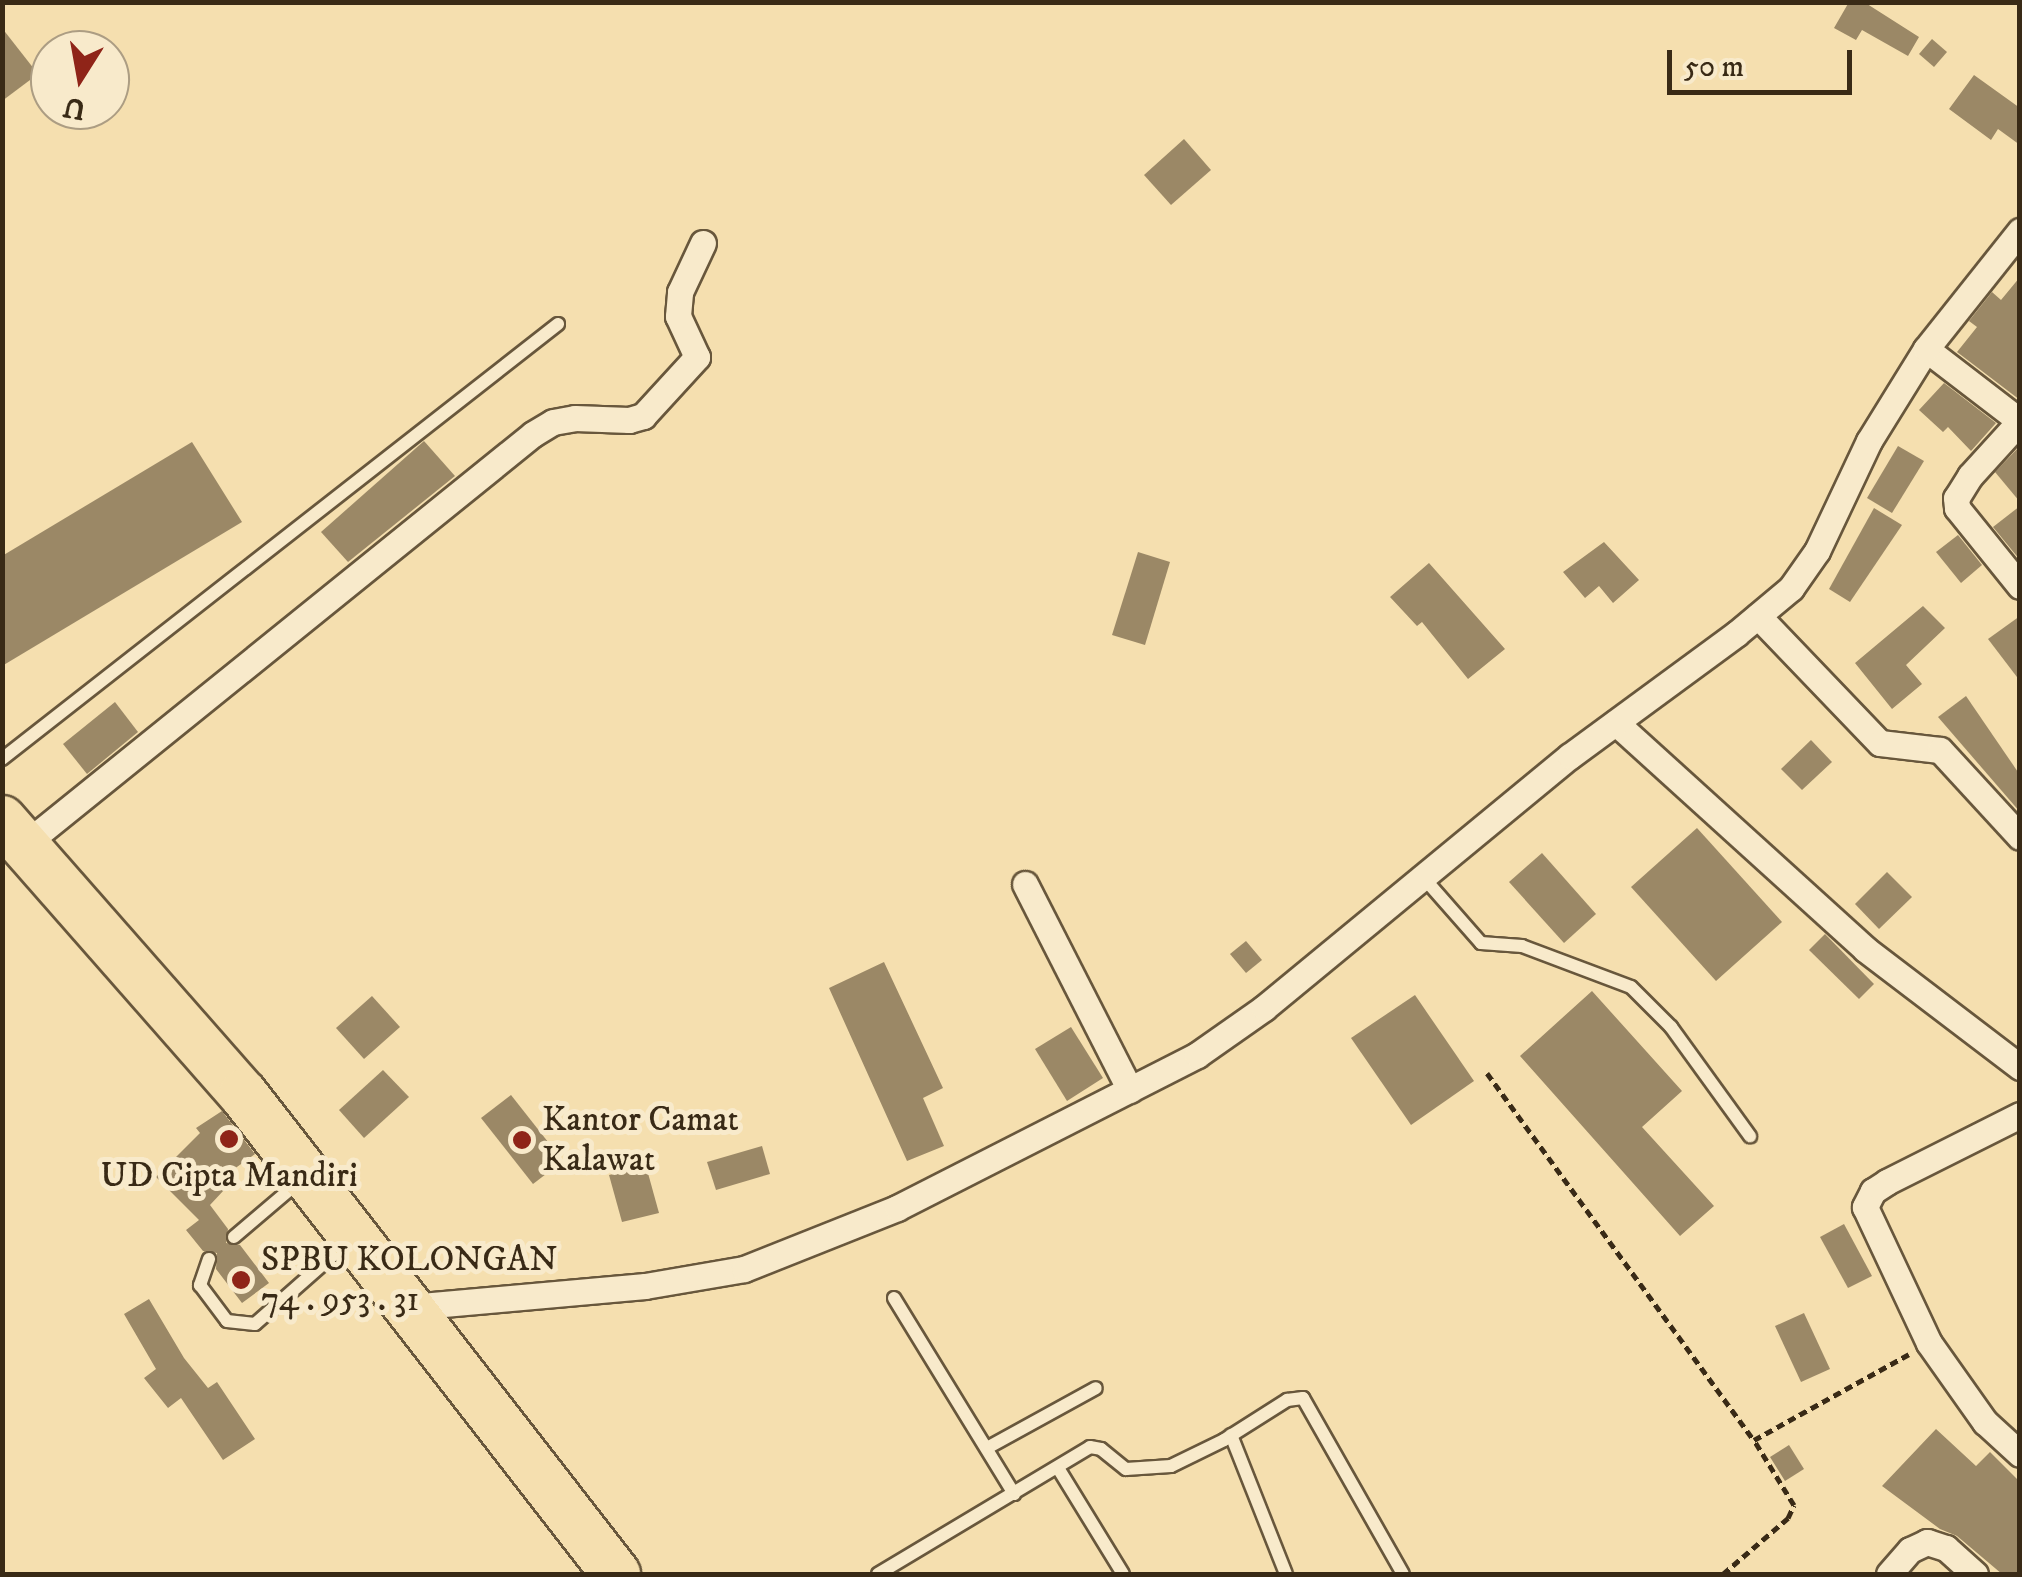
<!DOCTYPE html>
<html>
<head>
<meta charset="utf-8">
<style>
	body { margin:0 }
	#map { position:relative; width:2022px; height:1577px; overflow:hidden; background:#f5dfaf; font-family:"IM FELL DW Pica",serif }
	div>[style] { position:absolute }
	.building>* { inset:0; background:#9b8866 }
	.path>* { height:5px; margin-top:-2.5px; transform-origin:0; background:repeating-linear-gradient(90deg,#392a16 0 8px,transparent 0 13px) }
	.roads { filter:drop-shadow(2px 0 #68573c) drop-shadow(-2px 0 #68573c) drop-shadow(0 2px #68573c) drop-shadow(0 -2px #68573c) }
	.lane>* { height:12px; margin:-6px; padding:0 6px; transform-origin:6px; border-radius:6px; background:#f8eacb }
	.street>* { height:25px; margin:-12.5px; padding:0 12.5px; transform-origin:12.5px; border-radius:12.5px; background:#f8eacb }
	.highway>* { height:48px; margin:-24px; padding:0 24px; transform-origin:24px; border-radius:24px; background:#f5dfaf }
	.dots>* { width:28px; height:28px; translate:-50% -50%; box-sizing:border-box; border:5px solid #f8eacb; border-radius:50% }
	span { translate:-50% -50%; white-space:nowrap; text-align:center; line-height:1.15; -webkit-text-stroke:10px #f8eacb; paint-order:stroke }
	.poi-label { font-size:35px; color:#392a16 }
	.left { translate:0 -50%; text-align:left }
	.frame { position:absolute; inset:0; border:5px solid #392a16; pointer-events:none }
	.north { position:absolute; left:30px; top:30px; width:100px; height:100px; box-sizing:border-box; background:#f8eacb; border:2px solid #ac9d83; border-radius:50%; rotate:191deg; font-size:28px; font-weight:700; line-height:40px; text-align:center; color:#392a16 }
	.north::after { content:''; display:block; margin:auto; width:35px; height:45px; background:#8f2418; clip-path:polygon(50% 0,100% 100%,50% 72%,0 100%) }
	.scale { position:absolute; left:1667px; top:50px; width:185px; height:45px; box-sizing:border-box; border:5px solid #392a16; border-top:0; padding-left:12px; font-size:30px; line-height:35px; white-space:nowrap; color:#392a16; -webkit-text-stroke:8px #f8eacb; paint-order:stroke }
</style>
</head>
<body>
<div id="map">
	<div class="building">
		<div style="clip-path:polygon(1849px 2px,1864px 2px,1919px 37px,1908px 56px,1862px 30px,1856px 40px,1834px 28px)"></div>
		<div style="clip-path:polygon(2px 28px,38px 74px,2px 101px)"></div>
		<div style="clip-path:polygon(1932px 39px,1947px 52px,1934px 67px,1919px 54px)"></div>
		<div style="clip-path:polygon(1974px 75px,2020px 108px,2020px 145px,1998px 129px,1991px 140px,1949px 109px)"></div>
		<div style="clip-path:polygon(1184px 139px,1211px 170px,1171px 205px,1144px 175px)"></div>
		<div style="clip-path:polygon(2020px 277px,2020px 400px,1957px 352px,1977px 327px,1969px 321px,1992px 292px,2001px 300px)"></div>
		<div style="clip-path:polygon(1944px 383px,1996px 423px,1971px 451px,1948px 427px,1943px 432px,1919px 410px)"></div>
		<div style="clip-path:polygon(424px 441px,455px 476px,348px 562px,321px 532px)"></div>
		<div style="clip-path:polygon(192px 442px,242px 522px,2px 666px,2px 556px)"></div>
		<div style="clip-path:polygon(1898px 446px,1924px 461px,1892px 513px,1867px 498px)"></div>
		<div style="clip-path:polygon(2020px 446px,2020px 502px,1995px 472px)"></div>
		<div style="clip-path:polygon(2020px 506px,2020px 560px,1993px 527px)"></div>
		<div style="clip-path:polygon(1874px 508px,1902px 525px,1850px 602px,1829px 589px)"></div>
		<div style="clip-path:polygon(1958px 535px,1982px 565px,1961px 583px,1936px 552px)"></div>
		<div style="clip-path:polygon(1604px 542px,1639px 580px,1613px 603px,1599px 586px,1585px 598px,1563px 572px)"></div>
		<div style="clip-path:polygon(1138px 552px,1170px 562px,1145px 645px,1112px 635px)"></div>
		<div style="clip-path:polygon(1429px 563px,1505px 649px,1468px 679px,1422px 622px,1417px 626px,1390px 597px)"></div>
		<div style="clip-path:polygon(1923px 606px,1945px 628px,1906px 665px,1922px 684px,1892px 709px,1855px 663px)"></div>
		<div style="clip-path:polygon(2020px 616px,2020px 681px,1988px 639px)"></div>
		<div style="clip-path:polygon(1966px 696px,2020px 775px,2020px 812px,1938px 717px)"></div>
		<div style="clip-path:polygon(115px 702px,138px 732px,87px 774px,63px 744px)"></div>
		<div style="clip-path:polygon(1811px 740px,1832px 762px,1802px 790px,1781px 769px)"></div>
		<div style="clip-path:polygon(1697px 828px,1782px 922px,1716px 981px,1631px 887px)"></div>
		<div style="clip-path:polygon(1542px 853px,1596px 914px,1564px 943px,1509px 882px)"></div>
		<div style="clip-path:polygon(1887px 872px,1912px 897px,1879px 929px,1855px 904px)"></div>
		<div style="clip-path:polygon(1825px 934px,1874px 984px,1859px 999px,1809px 950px)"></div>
		<div style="clip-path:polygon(1246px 941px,1262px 960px,1246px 973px,1230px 954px)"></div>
		<div style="clip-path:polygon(884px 962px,943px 1088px,923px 1098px,944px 1146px,907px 1161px,829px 988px)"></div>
		<div style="clip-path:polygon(1592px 991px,1682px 1091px,1642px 1127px,1714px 1206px,1680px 1236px,1520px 1056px)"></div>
		<div style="clip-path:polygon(1415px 995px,1474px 1081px,1411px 1125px,1351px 1038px)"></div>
		<div style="clip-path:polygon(372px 996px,400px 1027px,364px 1059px,336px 1028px)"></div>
		<div style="clip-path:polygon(1071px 1027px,1103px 1078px,1067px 1101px,1035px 1049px)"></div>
		<div style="clip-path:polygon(383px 1070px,409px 1097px,364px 1138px,339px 1110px)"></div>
		<div style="clip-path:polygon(511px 1095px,563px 1161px,533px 1184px,481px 1118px)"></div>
		<div style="clip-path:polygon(222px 1111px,255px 1154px,216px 1182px,224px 1190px,210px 1205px,228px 1229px,226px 1243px,240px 1245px,269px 1283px,242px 1303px,216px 1269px,217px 1253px,203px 1251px,186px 1230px,199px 1220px,156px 1177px,200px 1133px,196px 1128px)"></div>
		<div style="clip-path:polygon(762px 1146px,770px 1174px,716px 1190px,707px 1162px)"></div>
		<div style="clip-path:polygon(646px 1166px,659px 1213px,622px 1222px,609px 1175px)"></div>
		<div style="clip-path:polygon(1844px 1224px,1872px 1276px,1848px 1288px,1820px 1237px)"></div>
		<div style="clip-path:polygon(149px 1299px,184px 1358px,208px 1388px,217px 1382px,255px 1439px,223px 1460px,181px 1398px,168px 1408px,144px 1378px,156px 1369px,124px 1314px)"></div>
		<div style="clip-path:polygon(1804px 1313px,1830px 1369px,1801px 1382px,1775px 1326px)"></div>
		<div style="clip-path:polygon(1936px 1429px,1976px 1466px,1990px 1452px,2020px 1482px,2020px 1574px,2002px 1574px,1957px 1536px,1940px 1529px,1882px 1486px)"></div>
		<div style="clip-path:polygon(1789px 1445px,1804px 1469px,1785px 1481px,1770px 1457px)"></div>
	</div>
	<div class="path">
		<div style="left:1487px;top:1073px;width:454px;rotate:54deg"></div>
		<div style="left:1754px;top:1440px;width:177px;rotate:-29deg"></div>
		<div style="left:1723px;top:1574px;width:86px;rotate:-40.7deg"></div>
		<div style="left:1788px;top:1518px;width:14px;rotate:-65deg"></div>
		<div style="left:1794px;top:1505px;width:76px;rotate:-121.6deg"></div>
	</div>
	<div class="roads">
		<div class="lane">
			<div style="left:2px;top:759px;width:706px;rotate:-38.04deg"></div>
			<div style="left:1423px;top:877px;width:88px;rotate:48.7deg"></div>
			<div style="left:1481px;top:943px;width:41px;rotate:4.2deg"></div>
			<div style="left:1522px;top:946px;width:116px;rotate:20.6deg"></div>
			<div style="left:1631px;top:987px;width:57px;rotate:45deg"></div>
			<div style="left:1671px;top:1027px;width:135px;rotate:54.1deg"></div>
			<div style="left:234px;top:1237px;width:88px;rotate:-40.4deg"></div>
			<div style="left:209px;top:1259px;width:28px;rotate:109deg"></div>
			<div style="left:200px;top:1285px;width:45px;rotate:53.1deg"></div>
			<div style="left:227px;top:1321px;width:28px;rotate:6deg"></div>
			<div style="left:255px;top:1324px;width:124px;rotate:-41.4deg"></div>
			<div style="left:894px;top:1298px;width:230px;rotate:58.5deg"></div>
			<div style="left:1231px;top:1435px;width:149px;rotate:68.4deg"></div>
			<div style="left:987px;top:1448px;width:124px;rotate:-28.8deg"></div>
			<div style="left:1058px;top:1468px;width:124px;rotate:58.5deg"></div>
			<div style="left:878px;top:1574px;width:247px;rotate:-30.9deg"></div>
			<div style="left:1090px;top:1447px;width:11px;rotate:10deg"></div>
			<div style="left:1101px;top:1449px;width:32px;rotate:39deg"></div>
			<div style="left:1126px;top:1469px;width:45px;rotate:-3.8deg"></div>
			<div style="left:1171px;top:1466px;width:59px;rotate:-26.1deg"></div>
			<div style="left:1224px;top:1440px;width:75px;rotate:-32.4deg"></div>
			<div style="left:1287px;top:1400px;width:16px;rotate:-7deg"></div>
			<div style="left:1303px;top:1398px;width:202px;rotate:60.4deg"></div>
		</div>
		<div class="street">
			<div style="left:1926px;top:349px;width:118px;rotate:37.5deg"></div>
			<div style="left:2020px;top:421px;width:74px;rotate:132.3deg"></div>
			<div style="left:1970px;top:476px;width:26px;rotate:122deg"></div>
			<div style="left:1956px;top:498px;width:10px;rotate:84deg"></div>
			<div style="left:1957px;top:508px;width:100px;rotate:51.1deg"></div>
			<div style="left:1758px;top:616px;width:176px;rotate:46.2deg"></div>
			<div style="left:1880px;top:743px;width:60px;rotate:6.7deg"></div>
			<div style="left:1940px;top:750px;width:118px;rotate:47.4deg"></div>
			<div style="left:1616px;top:723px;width:336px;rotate:42.2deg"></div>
			<div style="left:1865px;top:949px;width:195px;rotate:37.3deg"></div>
			<div style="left:24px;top:845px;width:654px;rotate:-38.92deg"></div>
			<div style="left:533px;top:434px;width:23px;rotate:-31deg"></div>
			<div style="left:553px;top:422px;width:22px;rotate:-10deg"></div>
			<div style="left:575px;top:418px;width:54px;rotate:2.1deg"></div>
			<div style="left:629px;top:420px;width:15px;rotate:-16deg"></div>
			<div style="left:643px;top:416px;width:80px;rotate:-47.5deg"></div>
			<div style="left:697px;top:357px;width:45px;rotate:-114.9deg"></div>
			<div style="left:678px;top:316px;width:24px;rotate:-85deg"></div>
			<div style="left:680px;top:292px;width:54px;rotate:-64.9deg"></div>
			<div style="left:1025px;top:884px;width:231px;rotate:63deg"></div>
			<div style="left:2020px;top:1115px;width:149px;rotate:153.3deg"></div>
			<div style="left:1887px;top:1182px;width:17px;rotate:147deg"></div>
			<div style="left:1873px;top:1191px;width:18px;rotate:117deg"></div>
			<div style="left:1865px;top:1207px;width:150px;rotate:64.8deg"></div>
			<div style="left:1929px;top:1343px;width:97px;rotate:54.7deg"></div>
			<div style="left:1985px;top:1422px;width:47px;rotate:42.4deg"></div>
			<div style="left:410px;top:1307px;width:236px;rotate:-5.1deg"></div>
			<div style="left:645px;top:1286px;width:100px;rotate:-9.7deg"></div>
			<div style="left:744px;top:1269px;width:165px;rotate:-21.7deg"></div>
			<div style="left:897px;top:1208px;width:337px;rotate:-27deg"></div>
			<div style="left:1197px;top:1055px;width:82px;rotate:-35deg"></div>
			<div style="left:1264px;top:1008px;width:396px;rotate:-39.5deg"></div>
			<div style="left:1570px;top:756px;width:206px;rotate:-36.3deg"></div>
			<div style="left:1736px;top:634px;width:72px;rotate:-39.9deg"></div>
			<div style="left:1791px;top:588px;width:45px;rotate:-54.9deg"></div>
			<div style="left:1817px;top:551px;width:122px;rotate:-64.7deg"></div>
			<div style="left:1869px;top:441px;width:108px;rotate:-58.2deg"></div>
			<div style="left:1926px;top:349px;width:151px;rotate:-51.5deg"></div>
			<div style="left:1889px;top:1574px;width:32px;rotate:-49deg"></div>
			<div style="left:1910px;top:1550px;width:19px;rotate:-25deg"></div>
			<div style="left:1927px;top:1542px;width:20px;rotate:18deg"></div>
			<div style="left:1946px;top:1548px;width:39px;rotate:42deg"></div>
		</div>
		<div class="highway">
			<div style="left:2px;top:820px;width:365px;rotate:48.7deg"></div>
			<div style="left:243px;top:1094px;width:608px;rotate:52.15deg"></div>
		</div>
	</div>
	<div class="dots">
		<div style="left:229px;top:1139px;background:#8f2418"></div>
		<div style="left:522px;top:1140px;background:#8f2418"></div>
		<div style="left:241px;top:1280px;background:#8f2418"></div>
	</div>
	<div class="poi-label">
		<span class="left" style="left:542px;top:1140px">Kantor Camat<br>Kalawat</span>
		<span style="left:229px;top:1176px">UD Cipta Mandiri</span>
		<span class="left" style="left:261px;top:1280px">SPBU KOLONGAN<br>74 . 953 . 31</span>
	</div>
	<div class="frame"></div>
	<div class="north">U</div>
	<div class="scale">50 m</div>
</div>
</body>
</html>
